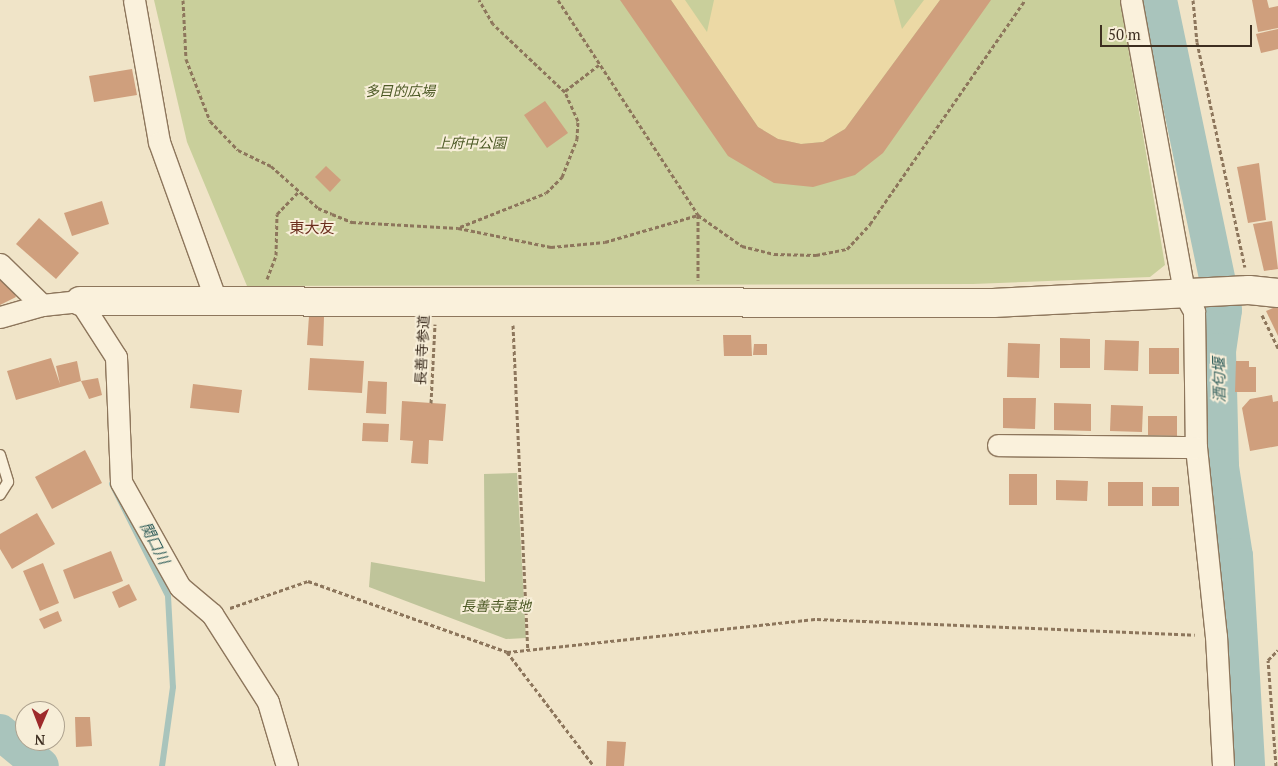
<!DOCTYPE html>
<html>
<head>
<meta charset="utf-8">
<style>
	body { margin:0 }
	#map { position:relative; width:1278px; height:766px; overflow:hidden; background:#f0e4c8; font-family:"PT Serif","Noto Sans JP",serif }
	div>[style] { position:absolute }
	.green>* { inset:0; background:#c9cf9b }
	.sand>* { inset:0; background:#ecd9a5 }
	.cemetery>* { inset:0; background:#bfc49a }
	.stream>* { height:6px; margin:-3px; padding:0 3px; transform-origin:3px; border-radius:3px; background:#a9c4bc }
	.river>* { height:36px; margin:-18px; padding:0 18px; transform-origin:18px; border-radius:18px; background:#a9c4bc }
	.building>* { inset:0; background:#cf9f7d }
	.path>* { height:3px; margin-top:-1.5px; transform-origin:0; background:repeating-linear-gradient(90deg,#8d765c 0 4px,transparent 0 6.5px) }
	.roads { filter:drop-shadow(1px 0 #8d765c) drop-shadow(-1px 0 #8d765c) drop-shadow(0 1px #8d765c) drop-shadow(0 -1px #8d765c) }
	.lane>* { height:10px; margin:-5px; padding:0 5px; transform-origin:5px; border-radius:5px; background:#faf1dc }
	.street>* { height:21px; margin:-10.5px; padding:0 10.5px; transform-origin:10.5px; border-radius:10.5px; background:#faf1dc }
	.secondary>* { height:28px; margin:-14px; padding:0 14px; transform-origin:14px; border-radius:14px; background:#faf1dc }
	span { translate:-50% -50%; white-space:nowrap; text-align:center; line-height:1.15; -webkit-text-stroke:4px #f7eed8; paint-order:stroke }
	.park-label { font-size:14px; color:#4d5a26; font-style:italic }
	.street-label { font-size:14px; color:#3d2e20 }
	.neighbourhood-label { font-size:15px; color:#6b2e1e }
	.water-label { font-size:15px; color:#2f5d5a; font-style:italic }
	.north { position:absolute; left:15px; top:701px; width:50px; height:50px; box-sizing:border-box; background:#f7eed8; border:1px solid #ada18e; border-radius:50%; rotate:181deg; font-size:14px; font-weight:700; line-height:20px; text-align:center; color:#3d2e20 }
	.north::after { content:''; display:block; margin:auto; width:18px; height:22px; background:#9e2a2b; clip-path:polygon(50% 0,100% 100%,50% 72%,0 100%) }
	.scale { position:absolute; left:1100px; top:25px; width:152px; height:22px; box-sizing:border-box; border:2px solid #3d2e20; border-top:0; padding-left:6px; font-size:15px; line-height:18px; white-space:nowrap; color:#3d2e20; -webkit-text-stroke:4px #f7eed8; paint-order:stroke }
</style>
</head>
<body>
<div id="map">
	<div class="green">
		<div style="clip-path:polygon(154px 0,1120px 0,1165px 265px,1150px 277px,973px 284px,247px 286px,187px 142px)"></div>
	</div>
	<div class="sand">
		<div style="clip-path:polygon(671px 0,685px 0,707px 32px,714px 0,894px 0,902px 29px,924px 0,940px 0,845px 129px,823px 142px,801px 144px,778px 139px,758px 127px)"></div>
	</div>
	<div class="cemetery">
		<div style="clip-path:polygon(517px 473px,526px 638px,506px 639px,369px 587px,371px 562px,485px 582px,484px 474px)"></div>
	</div>
	<div class="stream">
		<div style="left:112px;top:484px;width:125px;rotate:63.4deg"></div>
		<div style="left:168px;top:596px;width:91px;rotate:86.9deg"></div>
		<div style="left:173px;top:687px;width:80px;rotate:97.9deg"></div>
	</div>
	<div class="river">
		<div style="left:1159px;top:0;width:317px;rotate:78.2deg"></div>
		<div style="left:1224px;top:310px;width:41px;rotate:98.3deg"></div>
		<div style="left:1218px;top:351px;width:116px;rotate:88.5deg"></div>
		<div style="left:1221px;top:467px;width:90px;rotate:81.1deg"></div>
		<div style="left:1235px;top:556px;width:210px;rotate:86.7deg"></div>
		<div style="left:0;top:732px;width:53px;rotate:39.7deg"></div>
	</div>
	<div class="building">
		<div style="clip-path:polygon(620px 0,671px 0,758px 127px,778px 139px,801px 144px,823px 142px,845px 129px,940px 0,991px 0,883px 153px,855px 175px,813px 187px,774px 183px,728px 156px)"></div>
		<div style="clip-path:polygon(1252px 0,1267px 0,1269px 8px,1278px 6px,1278px 28px,1258px 32px)"></div>
		<div style="clip-path:polygon(1278px 29px,1278px 49px,1261px 53px,1256px 34px)"></div>
		<div style="clip-path:polygon(132px 69px,137px 95px,94px 102px,89px 76px)"></div>
		<div style="clip-path:polygon(545px 101px,568px 133px,547px 148px,524px 115px)"></div>
		<div style="clip-path:polygon(1259px 163px,1266px 220px,1248px 223px,1237px 167px)"></div>
		<div style="clip-path:polygon(326px 166px,341px 180px,330px 192px,315px 177px)"></div>
		<div style="clip-path:polygon(102px 201px,109px 224px,72px 236px,64px 213px)"></div>
		<div style="clip-path:polygon(39px 218px,79px 253px,56px 279px,16px 244px)"></div>
		<div style="clip-path:polygon(1272px 221px,1278px 269px,1264px 271px,1253px 224px)"></div>
		<div style="clip-path:polygon(2px 270px,16px 297px,0 305px,0 271px)"></div>
		<div style="clip-path:polygon(1278px 306px,1278px 336px,1266px 311px)"></div>
		<div style="clip-path:polygon(309px 316px,324px 317px,323px 346px,307px 345px)"></div>
		<div style="clip-path:polygon(723px 335px,751px 335px,752px 356px,724px 356px)"></div>
		<div style="clip-path:polygon(1060px 338px,1090px 339px,1090px 368px,1060px 368px)"></div>
		<div style="clip-path:polygon(1105px 340px,1139px 341px,1138px 371px,1104px 370px)"></div>
		<div style="clip-path:polygon(1008px 343px,1040px 344px,1039px 378px,1007px 377px)"></div>
		<div style="clip-path:polygon(754px 344px,767px 344px,767px 355px,753px 355px)"></div>
		<div style="clip-path:polygon(1149px 348px,1179px 348px,1179px 374px,1149px 374px)"></div>
		<div style="clip-path:polygon(51px 358px,60px 384px,56px 366px,77px 361px,81px 381px,16px 400px,7px 371px)"></div>
		<div style="clip-path:polygon(310px 358px,364px 361px,362px 393px,308px 390px)"></div>
		<div style="clip-path:polygon(1236px 361px,1249px 361px,1249px 367px,1256px 367px,1256px 392px,1235px 392px)"></div>
		<div style="clip-path:polygon(98px 378px,102px 395px,89px 399px,81px 381px)"></div>
		<div style="clip-path:polygon(368px 381px,387px 382px,386px 414px,366px 413px)"></div>
		<div style="clip-path:polygon(193px 384px,242px 390px,239px 413px,190px 408px)"></div>
		<div style="clip-path:polygon(1272px 395px,1273px 402px,1278px 401px,1278px 446px,1250px 451px,1242px 408px,1250px 399px)"></div>
		<div style="clip-path:polygon(1003px 398px,1036px 398px,1035px 429px,1003px 428px)"></div>
		<div style="clip-path:polygon(402px 401px,446px 404px,443px 441px,429px 440px,428px 464px,411px 463px,413px 441px,400px 440px)"></div>
		<div style="clip-path:polygon(1054px 403px,1091px 404px,1091px 431px,1054px 430px)"></div>
		<div style="clip-path:polygon(1111px 405px,1143px 406px,1142px 432px,1110px 431px)"></div>
		<div style="clip-path:polygon(1148px 416px,1177px 416px,1177px 436px,1148px 435px)"></div>
		<div style="clip-path:polygon(363px 423px,389px 424px,388px 442px,362px 441px)"></div>
		<div style="clip-path:polygon(85px 450px,102px 483px,52px 509px,35px 477px)"></div>
		<div style="clip-path:polygon(1009px 474px,1037px 474px,1037px 505px,1009px 505px)"></div>
		<div style="clip-path:polygon(1056px 480px,1088px 481px,1087px 501px,1056px 500px)"></div>
		<div style="clip-path:polygon(1108px 482px,1143px 482px,1143px 506px,1108px 506px)"></div>
		<div style="clip-path:polygon(1152px 487px,1179px 487px,1179px 506px,1152px 506px)"></div>
		<div style="clip-path:polygon(37px 513px,55px 544px,12px 569px,0 549px,0 534px)"></div>
		<div style="clip-path:polygon(111px 551px,123px 581px,74px 599px,63px 570px)"></div>
		<div style="clip-path:polygon(43px 563px,59px 603px,40px 611px,23px 571px)"></div>
		<div style="clip-path:polygon(129px 584px,137px 600px,119px 608px,112px 592px)"></div>
		<div style="clip-path:polygon(58px 611px,62px 621px,44px 629px,39px 619px)"></div>
		<div style="clip-path:polygon(75px 717px,90px 717px,92px 746px,76px 747px)"></div>
		<div style="clip-path:polygon(607px 741px,626px 742px,624px 766px,606px 766px)"></div>
	</div>
	<div class="path">
		<div style="left:183px;top:0;width:59px;rotate:87.1deg"></div>
		<div style="left:186px;top:59px;width:66px;rotate:68.8deg"></div>
		<div style="left:210px;top:121px;width:40px;rotate:46deg"></div>
		<div style="left:238px;top:150px;width:37px;rotate:26deg"></div>
		<div style="left:271px;top:166px;width:63px;rotate:41.8deg"></div>
		<div style="left:318px;top:208px;width:15px;rotate:23deg"></div>
		<div style="left:332px;top:214px;width:22px;rotate:22deg"></div>
		<div style="left:352px;top:222px;width:106px;rotate:3.2deg"></div>
		<div style="left:458px;top:228px;width:95px;rotate:11.5deg"></div>
		<div style="left:551px;top:247px;width:54px;rotate:-5.3deg"></div>
		<div style="left:605px;top:242px;width:97px;rotate:-16.2deg"></div>
		<div style="left:698px;top:215px;width:54px;rotate:35.2deg"></div>
		<div style="left:742px;top:246px;width:33px;rotate:14deg"></div>
		<div style="left:774px;top:254px;width:42px;rotate:1.4deg"></div>
		<div style="left:816px;top:255px;width:32px;rotate:-11deg"></div>
		<div style="left:847px;top:249px;width:34px;rotate:-47deg"></div>
		<div style="left:870px;top:224px;width:272px;rotate:-55.3deg"></div>
		<div style="left:558px;top:0;width:257px;rotate:56.9deg"></div>
		<div style="left:698px;top:215px;width:65px;rotate:90deg"></div>
		<div style="left:1193px;top:0;width:42px;rotate:84.6deg"></div>
		<div style="left:1197px;top:42px;width:230px;rotate:78deg"></div>
		<div style="left:565px;top:91px;width:44px;rotate:-37.6deg"></div>
		<div style="left:460px;top:227px;width:92px;rotate:-21.6deg"></div>
		<div style="left:546px;top:193px;width:23px;rotate:-45deg"></div>
		<div style="left:562px;top:177px;width:41px;rotate:-68.5deg"></div>
		<div style="left:577px;top:139px;width:18px;rotate:-87deg"></div>
		<div style="left:578px;top:121px;width:32px;rotate:-114deg"></div>
		<div style="left:565px;top:92px;width:99px;rotate:-136.6deg"></div>
		<div style="left:493px;top:24px;width:28px;rotate:-120deg"></div>
		<div style="left:267px;top:279px;width:26px;rotate:-69deg"></div>
		<div style="left:276px;top:255px;width:41px;rotate:-88.6deg"></div>
		<div style="left:277px;top:214px;width:32px;rotate:-46deg"></div>
		<div style="left:1262px;top:315px;width:37px;rotate:64deg"></div>
		<div style="left:513px;top:325px;width:325px;rotate:87.4deg"></div>
		<div style="left:431px;top:403px;width:79px;rotate:-87.1deg"></div>
		<div style="left:230px;top:608px;width:83px;rotate:-19.1deg"></div>
		<div style="left:308px;top:581px;width:211px;rotate:19.6deg"></div>
		<div style="left:507px;top:652px;width:312px;rotate:-6.1deg"></div>
		<div style="left:817px;top:619px;width:378px;rotate:2.4deg"></div>
		<div style="left:507px;top:652px;width:143px;rotate:52.7deg"></div>
		<div style="left:1276px;top:766px;width:106px;rotate:-94.3deg"></div>
		<div style="left:1268px;top:660px;width:14px;rotate:-45deg"></div>
	</div>
	<div class="roads">
		<div class="lane">
			<div style="left:0;top:455px;width:28px;rotate:73deg"></div>
			<div style="left:8px;top:482px;width:15px;rotate:122deg"></div>
		</div>
		<div class="street">
			<div style="left:134px;top:0;width:144px;rotate:80deg"></div>
			<div style="left:159px;top:142px;width:168px;rotate:70.2deg"></div>
			<div style="left:1131px;top:0;width:298px;rotate:79.7deg"></div>
			<div style="left:1184px;top:293px;width:21px;rotate:61deg"></div>
			<div style="left:1194px;top:311px;width:136px;rotate:89.2deg"></div>
			<div style="left:1196px;top:447px;width:190px;rotate:84deg"></div>
			<div style="left:1216px;top:636px;width:130px;rotate:86.9deg"></div>
			<div style="left:0;top:264px;width:59px;rotate:44.3deg"></div>
			<div style="left:0;top:317px;width:44px;rotate:-15.9deg"></div>
			<div style="left:42px;top:305px;width:38px;rotate:-6deg"></div>
			<div style="left:80px;top:301px;width:67px;rotate:57.3deg"></div>
			<div style="left:116px;top:357px;width:125px;rotate:87.7deg"></div>
			<div style="left:121px;top:482px;width:120px;rotate:60.7deg"></div>
			<div style="left:180px;top:587px;width:42px;rotate:40.2deg"></div>
			<div style="left:212px;top:614px;width:104px;rotate:57.5deg"></div>
			<div style="left:268px;top:702px;width:67px;rotate:73.5deg"></div>
			<div style="left:998px;top:445px;width:198px;rotate:0.6deg"></div>
		</div>
		<div class="secondary">
			<div style="left:80px;top:301px;width:913px;rotate:0.13deg"></div>
			<div style="left:993px;top:303px;width:256px;rotate:-2.9deg"></div>
			<div style="left:1249px;top:290px;width:29px;rotate:6deg"></div>
		</div>
	</div>
	<div class="park-label">
		<span style="left:400px;top:91px">多目的広場</span>
		<span style="left:471px;top:143px">上府中公園</span>
		<span style="left:496px;top:606px">長善寺墓地</span>
	</div>
	<div class="street-label">
		<span style="left:422px;top:350px;rotate:-87deg">長善寺参道</span>
	</div>
	<div class="neighbourhood-label">
		<span style="left:312px;top:228px">東大友</span>
	</div>
	<div class="water-label">
		<span style="left:1219px;top:380px;rotate:-91deg">酒匂堰</span>
		<span style="left:155px;top:543px;rotate:63deg">関口川</span>
	</div>
	<div class="north">N</div>
	<div class="scale">50 m</div>
</div>
</body>
</html>
